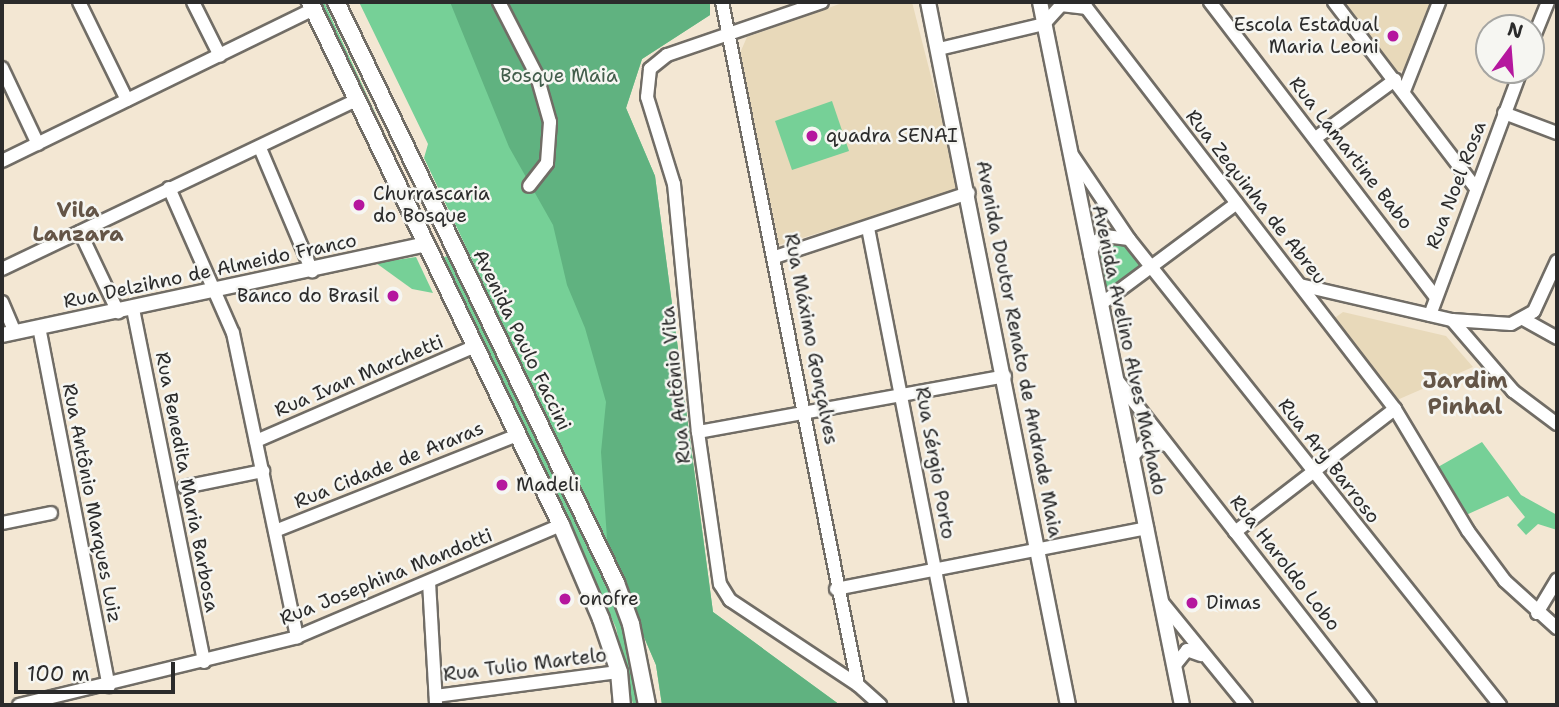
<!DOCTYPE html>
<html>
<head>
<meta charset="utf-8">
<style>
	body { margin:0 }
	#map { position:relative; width:1559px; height:707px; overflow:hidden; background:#f3e7d3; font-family:"Shantell Sans",sans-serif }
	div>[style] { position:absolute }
	.built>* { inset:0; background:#e8d9ba }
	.green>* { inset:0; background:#76d097 }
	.forest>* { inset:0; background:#60b280 }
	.roads { filter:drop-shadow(2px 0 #716d66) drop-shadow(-2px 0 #716d66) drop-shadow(0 2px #716d66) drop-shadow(0 -2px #716d66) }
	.minor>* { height:12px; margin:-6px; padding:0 6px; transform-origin:6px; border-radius:6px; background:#fff }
	.tertiary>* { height:14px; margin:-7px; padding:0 7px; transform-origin:7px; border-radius:7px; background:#fff }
	.secondary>* { height:16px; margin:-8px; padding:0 8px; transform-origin:8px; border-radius:8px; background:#fff }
	.dots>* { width:19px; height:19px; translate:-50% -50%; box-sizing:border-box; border:4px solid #f6f6f2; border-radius:50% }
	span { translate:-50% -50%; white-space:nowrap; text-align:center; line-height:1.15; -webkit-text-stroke:5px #f6f6f2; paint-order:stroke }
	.poi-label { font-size:19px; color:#2b2b2b }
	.right { translate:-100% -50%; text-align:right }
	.left { translate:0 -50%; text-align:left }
	.park-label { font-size:19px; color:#425d4b }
	.street-label { font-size:19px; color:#2b2b2b }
	.neighbourhood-label { font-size:21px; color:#645547; font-weight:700 }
	.quarter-label { font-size:23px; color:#645547; font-weight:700 }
	.frame { position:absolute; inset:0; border:4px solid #2b2b2b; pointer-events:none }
	.north { position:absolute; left:1475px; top:14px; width:70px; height:70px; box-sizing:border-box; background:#f6f6f2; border:2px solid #a5a5a2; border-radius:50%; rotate:16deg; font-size:19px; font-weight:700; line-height:28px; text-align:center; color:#2b2b2b }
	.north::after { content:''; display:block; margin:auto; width:24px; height:32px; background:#b5179e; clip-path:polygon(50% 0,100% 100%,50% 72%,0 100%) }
	.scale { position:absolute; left:14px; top:662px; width:161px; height:32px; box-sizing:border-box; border:4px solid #2b2b2b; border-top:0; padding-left:9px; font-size:21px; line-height:24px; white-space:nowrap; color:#2b2b2b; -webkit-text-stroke:5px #f6f6f2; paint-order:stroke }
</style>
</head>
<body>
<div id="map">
	<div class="built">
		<div style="clip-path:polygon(845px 2px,912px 2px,960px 190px,779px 245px,740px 53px,747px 37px)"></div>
		<div style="clip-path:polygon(1344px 2px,1430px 2px,1404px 70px,1397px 72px)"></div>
		<div style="clip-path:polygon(1343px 312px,1446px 336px,1473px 367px,1397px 400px,1332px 320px)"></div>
	</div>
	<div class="green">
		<div style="clip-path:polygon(314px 2px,324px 2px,402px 171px,386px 155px)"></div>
		<div style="clip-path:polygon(359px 2px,710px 2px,710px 15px,642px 59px,626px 108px,655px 176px,713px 612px,840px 705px,662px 705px,656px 665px,581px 491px,424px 158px,428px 144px)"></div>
		<div style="clip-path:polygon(832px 101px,849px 151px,792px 170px,775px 121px)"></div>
		<div style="clip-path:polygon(1120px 238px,1151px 270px,1105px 301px,1096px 249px)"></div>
		<div style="clip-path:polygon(450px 255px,609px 588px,623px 624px,641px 705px,633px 705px,616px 628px,574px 532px,442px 258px)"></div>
		<div style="clip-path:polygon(416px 257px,433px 293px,412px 289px,376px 263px)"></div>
		<div style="clip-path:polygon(1482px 442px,1521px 495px,1557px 515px,1557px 530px,1538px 524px,1526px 535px,1517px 525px,1525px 517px,1508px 496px,1466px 515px,1438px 467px)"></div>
	</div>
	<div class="forest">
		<div style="clip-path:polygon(450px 2px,710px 2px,710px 15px,642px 59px,626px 108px,655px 176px,713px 612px,840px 705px,662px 705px,656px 665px,608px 553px,601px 452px,606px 402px,585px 328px,567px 285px,553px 225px,509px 147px)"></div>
	</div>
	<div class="roads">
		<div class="minor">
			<div style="left:79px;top:2px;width:109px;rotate:63.9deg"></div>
			<div style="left:193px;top:2px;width:60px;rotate:63.4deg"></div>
			<div style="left:499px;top:2px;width:83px;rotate:62.8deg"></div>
			<div style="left:537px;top:76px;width:48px;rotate:74.2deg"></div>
			<div style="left:550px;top:122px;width:41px;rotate:94.2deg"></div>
			<div style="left:547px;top:163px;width:29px;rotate:128deg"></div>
			<div style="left:722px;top:2px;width:696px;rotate:78.74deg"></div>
			<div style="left:822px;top:2px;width:164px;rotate:161.1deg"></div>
			<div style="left:667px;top:55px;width:22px;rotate:141deg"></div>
			<div style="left:650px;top:69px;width:28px;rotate:96deg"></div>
			<div style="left:647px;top:97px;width:91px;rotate:72.8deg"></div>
			<div style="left:674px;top:184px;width:249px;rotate:84.5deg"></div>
			<div style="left:698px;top:432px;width:154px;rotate:81.8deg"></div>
			<div style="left:720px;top:584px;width:19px;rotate:58deg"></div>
			<div style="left:730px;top:600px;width:154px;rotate:33.6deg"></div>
			<div style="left:858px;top:685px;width:30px;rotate:42deg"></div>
			<div style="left:1082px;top:2px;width:513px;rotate:52.44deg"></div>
			<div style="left:1395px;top:409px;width:142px;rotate:59.1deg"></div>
			<div style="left:1468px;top:531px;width:62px;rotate:53.5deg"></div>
			<div style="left:1505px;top:581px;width:70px;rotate:42.1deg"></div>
			<div style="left:1210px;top:2px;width:370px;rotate:52.6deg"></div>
			<div style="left:1334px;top:2px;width:233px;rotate:52.7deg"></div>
			<div style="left:1531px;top:44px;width:45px;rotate:-68deg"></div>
			<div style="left:939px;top:49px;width:108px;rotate:-13.4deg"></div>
			<div style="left:1044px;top:24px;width:25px;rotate:-48deg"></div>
			<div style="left:1061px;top:5px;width:26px;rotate:7deg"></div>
			<div style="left:2px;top:68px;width:84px;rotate:64.7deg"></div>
			<div style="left:1404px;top:91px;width:96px;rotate:-68.5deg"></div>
			<div style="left:1504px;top:113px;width:57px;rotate:20.7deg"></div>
			<div style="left:1317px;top:137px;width:97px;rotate:-36.2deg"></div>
			<div style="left:260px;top:148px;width:134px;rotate:67.1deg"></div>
			<div style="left:1073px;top:156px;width:100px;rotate:56deg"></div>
			<div style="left:1129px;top:239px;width:596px;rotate:51.48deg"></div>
			<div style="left:2px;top:161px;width:347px;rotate:-26deg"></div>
			<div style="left:169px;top:188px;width:158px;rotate:66.2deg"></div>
			<div style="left:233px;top:333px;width:311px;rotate:78.1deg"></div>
			<div style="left:868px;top:228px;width:486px;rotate:78.9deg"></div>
			<div style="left:80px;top:232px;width:89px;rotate:64.6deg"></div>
			<div style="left:1090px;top:255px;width:14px;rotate:-69deg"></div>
			<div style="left:1095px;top:242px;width:12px;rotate:-31deg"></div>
			<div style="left:1105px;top:236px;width:24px;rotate:7deg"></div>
			<div style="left:775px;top:257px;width:204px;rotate:-18.3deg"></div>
			<div style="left:2px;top:269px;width:391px;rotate:-25.5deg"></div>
			<div style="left:1300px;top:285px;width:156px;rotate:13deg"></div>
			<div style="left:1452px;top:320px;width:59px;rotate:3.9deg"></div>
			<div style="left:1511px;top:324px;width:26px;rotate:-29deg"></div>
			<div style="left:1534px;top:311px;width:55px;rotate:-65.3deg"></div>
			<div style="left:2px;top:302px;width:33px;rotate:67deg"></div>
			<div style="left:1101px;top:304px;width:169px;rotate:-36.6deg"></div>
			<div style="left:133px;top:309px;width:360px;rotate:78.6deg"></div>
			<div style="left:1430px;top:315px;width:261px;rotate:-69.6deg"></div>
			<div style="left:1452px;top:320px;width:94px;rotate:49.3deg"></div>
			<div style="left:1513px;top:391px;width:55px;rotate:36.9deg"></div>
			<div style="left:1525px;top:320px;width:37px;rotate:29deg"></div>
			<div style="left:39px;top:327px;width:366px;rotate:79deg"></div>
			<div style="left:1117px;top:380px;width:412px;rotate:52.1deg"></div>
			<div style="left:698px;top:432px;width:312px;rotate:-10.3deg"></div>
			<div style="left:256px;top:441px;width:240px;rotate:-23.4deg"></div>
			<div style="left:1131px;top:458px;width:23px;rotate:-47deg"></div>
			<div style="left:1147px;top:441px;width:19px;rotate:12deg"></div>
			<div style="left:184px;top:487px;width:81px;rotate:-11.4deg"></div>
			<div style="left:2px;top:523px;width:50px;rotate:-11.5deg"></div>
			<div style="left:275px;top:531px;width:260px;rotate:-21.6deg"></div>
			<div style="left:1235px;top:532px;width:202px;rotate:-37.6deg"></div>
			<div style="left:429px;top:582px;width:123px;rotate:86.7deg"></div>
			<div style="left:836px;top:589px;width:317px;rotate:-11.1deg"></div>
			<div style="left:1162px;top:602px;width:133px;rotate:50.8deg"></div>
			<div style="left:1537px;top:613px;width:39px;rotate:-59deg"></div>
			<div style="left:1175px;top:665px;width:19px;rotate:-51deg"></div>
			<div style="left:1187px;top:650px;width:15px;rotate:20deg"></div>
			<div style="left:436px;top:696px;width:185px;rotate:-7.5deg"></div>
			<div style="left:19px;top:705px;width:286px;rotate:-13.7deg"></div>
			<div style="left:297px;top:637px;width:287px;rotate:-23deg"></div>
		</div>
		<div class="tertiary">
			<div style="left:928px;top:2px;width:717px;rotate:78.74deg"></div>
			<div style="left:1040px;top:2px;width:717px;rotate:78.58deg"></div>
			<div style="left:2px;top:335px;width:434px;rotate:-12.1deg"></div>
		</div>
		<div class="secondary">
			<div style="left:310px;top:2px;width:580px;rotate:64.36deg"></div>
			<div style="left:561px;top:525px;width:102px;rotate:66.9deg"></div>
			<div style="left:601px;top:619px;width:56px;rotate:71.2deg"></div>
			<div style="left:619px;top:672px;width:33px;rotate:85deg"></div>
			<div style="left:336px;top:2px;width:645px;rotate:64.27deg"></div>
			<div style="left:616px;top:583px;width:44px;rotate:69.9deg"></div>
			<div style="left:631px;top:624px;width:83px;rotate:78.8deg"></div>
		</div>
	</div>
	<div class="dots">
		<div style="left:1393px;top:36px;background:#b5179e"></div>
		<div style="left:812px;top:136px;background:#b5179e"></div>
		<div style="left:359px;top:205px;background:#b5179e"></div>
		<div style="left:393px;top:296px;background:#b5179e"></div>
		<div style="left:502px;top:485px;background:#b5179e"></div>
		<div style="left:565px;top:599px;background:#b5179e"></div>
		<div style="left:1192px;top:603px;background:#b5179e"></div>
	</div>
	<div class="poi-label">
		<span class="right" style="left:1379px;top:36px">Escola Estadual<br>Maria Leoni</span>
		<span class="left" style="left:826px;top:136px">quadra SENAI</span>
		<span class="left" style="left:373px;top:205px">Churrascaria<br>do Bosque</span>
		<span class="right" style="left:379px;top:296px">Banco do Brasil</span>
		<span class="left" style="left:516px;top:485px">Madeli</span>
		<span class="left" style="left:579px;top:599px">onofre</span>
		<span class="left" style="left:1206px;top:603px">Dimas</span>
	</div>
	<div class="park-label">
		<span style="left:559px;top:76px">Bosque Maia</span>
	</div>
	<div class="street-label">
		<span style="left:1351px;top:153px;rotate:52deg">Rua Lamartine Babo</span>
		<span style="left:1456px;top:185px;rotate:-69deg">Rua Noel Rosa</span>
		<span style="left:1256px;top:197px;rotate:52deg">Rua Zequinha de Abreu</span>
		<span style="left:210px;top:271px;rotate:-12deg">Rua Delzihno de Almeido Franco</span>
		<span style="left:811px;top:339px;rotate:79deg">Rua Máximo Gonçalves</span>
		<span style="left:522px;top:340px;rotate:64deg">Avenida Paulo Faccini</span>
		<span style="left:1019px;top:349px;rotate:79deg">Avenida Doutor Renato de Andrade Maia</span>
		<span style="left:1129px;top:350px;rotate:78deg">Avenida Avelino Alves Machado</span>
		<span style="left:359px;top:376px;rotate:-23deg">Rua Ivan Marchetti</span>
		<span style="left:676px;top:385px;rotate:-96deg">Rua Antônio Vita</span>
		<span style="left:1329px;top:461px;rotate:52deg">Rua Ary Barroso</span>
		<span style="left:935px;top:463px;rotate:80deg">Rua Sérgio Porto</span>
		<span style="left:389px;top:465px;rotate:-22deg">Rua Cidade de Araras</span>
		<span style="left:187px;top:482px;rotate:79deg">Rua Benedita Maria Barbosa</span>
		<span style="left:92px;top:503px;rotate:79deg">Rua Antônio Marques Luiz</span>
		<span style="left:1285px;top:563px;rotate:52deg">Rua Haroldo Lobo</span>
		<span style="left:386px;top:577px;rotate:-22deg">Rua Josephina Mandotti</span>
		<span style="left:525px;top:665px;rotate:-7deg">Rua Tulio Martelo</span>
	</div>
	<div class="neighbourhood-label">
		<span style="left:78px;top:222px">Vila<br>Lanzara</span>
	</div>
	<div class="quarter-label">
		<span style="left:1465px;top:393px">Jardim<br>Pinhal</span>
	</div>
	<div class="frame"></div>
	<div class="north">N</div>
	<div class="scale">100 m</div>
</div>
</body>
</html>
